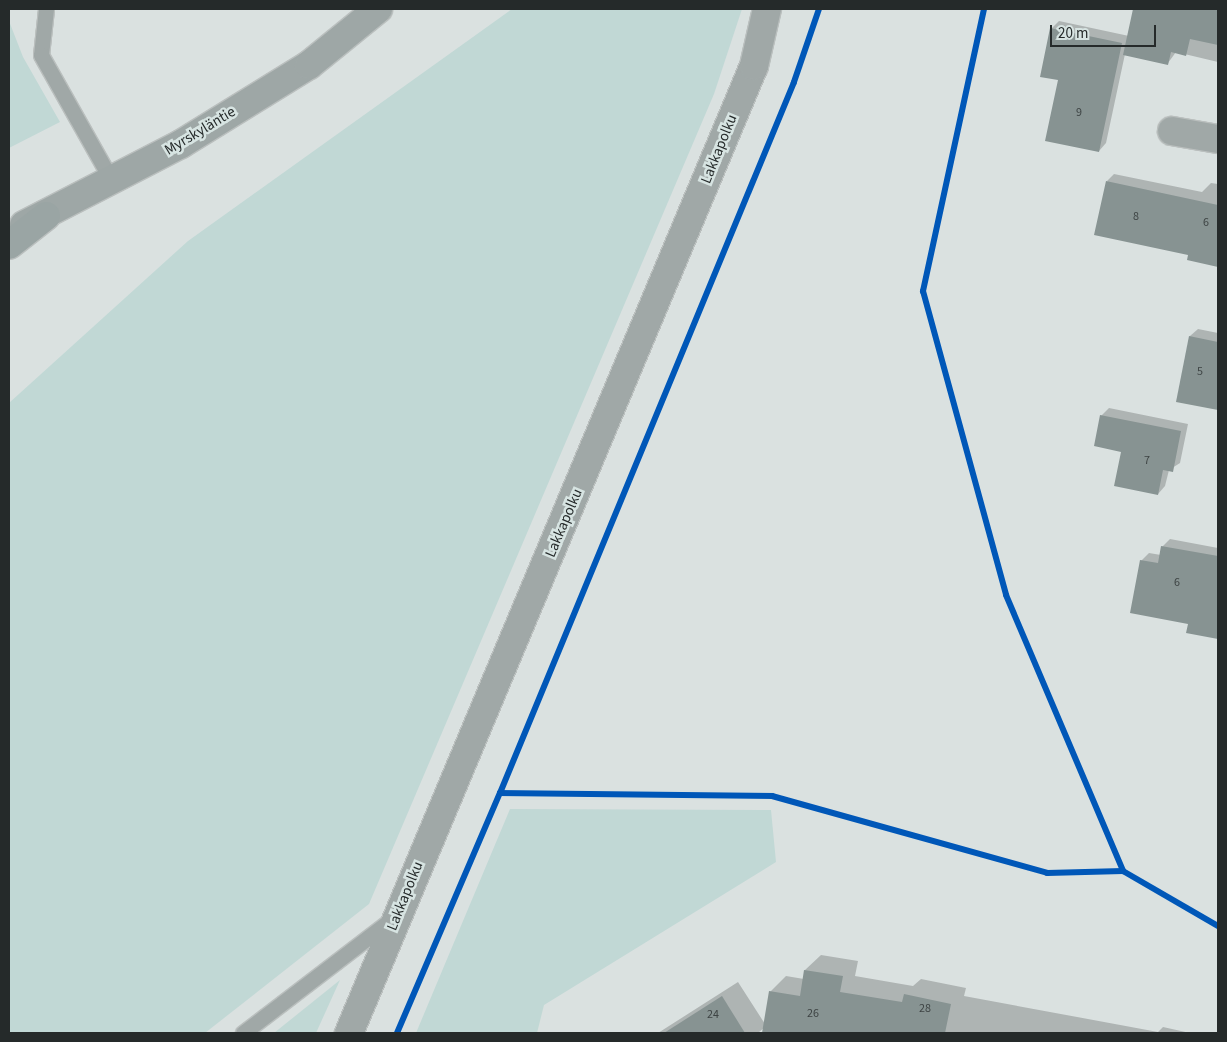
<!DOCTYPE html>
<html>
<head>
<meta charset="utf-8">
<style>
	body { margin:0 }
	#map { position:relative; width:1227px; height:1042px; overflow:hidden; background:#dae1e0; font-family:"Source Sans 3",sans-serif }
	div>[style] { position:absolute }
	.green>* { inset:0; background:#c1d8d5 }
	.shadow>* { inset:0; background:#0003 }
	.building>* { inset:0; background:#879392 }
	.roads { filter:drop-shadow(1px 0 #babfbe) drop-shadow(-1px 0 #babfbe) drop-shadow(0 1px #babfbe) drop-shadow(0 -1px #babfbe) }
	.lane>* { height:15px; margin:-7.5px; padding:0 7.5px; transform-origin:7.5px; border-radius:7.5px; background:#a0a8a7 }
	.street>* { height:28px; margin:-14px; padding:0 14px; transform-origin:14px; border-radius:14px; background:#a0a8a7 }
	.secondary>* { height:28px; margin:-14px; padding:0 14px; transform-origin:14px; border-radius:14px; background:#9ea7a6 }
	.highway>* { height:28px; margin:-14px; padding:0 14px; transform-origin:14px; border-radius:14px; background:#9aa5a4 }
	.cycleway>* { height:6px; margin:-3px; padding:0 3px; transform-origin:3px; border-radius:3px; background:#0057b8 }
	span { translate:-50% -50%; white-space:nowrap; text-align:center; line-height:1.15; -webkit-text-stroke:5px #d7e4e2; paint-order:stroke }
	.number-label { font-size:12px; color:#3e4444 }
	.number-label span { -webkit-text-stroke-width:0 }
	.street-label { font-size:15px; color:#252a2a }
	.frame { position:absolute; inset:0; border:10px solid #252a2a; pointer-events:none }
	.scale { position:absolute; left:1050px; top:25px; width:106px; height:22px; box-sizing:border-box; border:2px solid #252a2a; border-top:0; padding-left:6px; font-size:15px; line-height:18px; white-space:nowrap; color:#252a2a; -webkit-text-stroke:4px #d7e4e2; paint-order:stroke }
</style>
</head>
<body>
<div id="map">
	<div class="green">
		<div style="clip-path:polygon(512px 9px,742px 9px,714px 94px,369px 904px,205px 1033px,9px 1033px,9px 403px,188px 241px)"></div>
		<div style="clip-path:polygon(9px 21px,23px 57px,60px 122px,9px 148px)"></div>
		<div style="clip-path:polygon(510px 809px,771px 810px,776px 862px,544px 1005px,537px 1033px,416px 1033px)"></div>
		<div style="clip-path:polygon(340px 980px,316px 1033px,274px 1033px)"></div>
	</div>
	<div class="shadow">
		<div style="clip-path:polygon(1135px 9px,1218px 9px,1218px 62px,1176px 52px,1168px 63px,1125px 54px,1106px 143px,1099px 151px,1059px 79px,1051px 29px,1059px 21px,1129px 36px)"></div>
		<div style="clip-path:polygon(1114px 174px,1202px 192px,1211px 183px,1218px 184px,1218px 262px,1215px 265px,1189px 254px,1107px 181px)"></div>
		<div style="clip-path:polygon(1198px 329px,1218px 333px,1218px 409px,1178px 401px,1190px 336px)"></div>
		<div style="clip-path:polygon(1109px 408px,1188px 424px,1180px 463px,1169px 470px,1165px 486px,1158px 494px,1122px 451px,1101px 416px)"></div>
		<div style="clip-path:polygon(1170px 539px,1218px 548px,1218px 638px,1188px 632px,1189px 623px,1141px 561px,1149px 553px,1161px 555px,1162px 547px)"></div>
		<div style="clip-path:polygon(821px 955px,858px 961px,855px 976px,913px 986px,921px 979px,966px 988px,964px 996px,1158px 1032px,1163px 1027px,1190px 1033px,796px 1033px,799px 1014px,769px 1033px,764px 1033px,765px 1027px,758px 1033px,658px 1033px,738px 982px,765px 1024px,770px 992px,786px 976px,804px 979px,805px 970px)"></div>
	</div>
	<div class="building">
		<div style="clip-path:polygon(1133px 9px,1218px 9px,1218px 45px,1190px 39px,1186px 56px,1171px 52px,1168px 65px,1123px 55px)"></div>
		<div style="clip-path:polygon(1050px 28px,1122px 43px,1099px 152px,1045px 141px,1058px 80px,1040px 77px)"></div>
		<div style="clip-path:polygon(1106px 181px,1218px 205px,1218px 267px,1187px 260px,1188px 255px,1094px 235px)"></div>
		<div style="clip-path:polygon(1189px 336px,1218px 342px,1218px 410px,1176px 402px)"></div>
		<div style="clip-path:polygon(1100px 415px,1181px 431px,1173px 472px,1163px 470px,1158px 495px,1114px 486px,1121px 452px,1094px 446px)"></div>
		<div style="clip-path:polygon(1161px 546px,1218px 556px,1218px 639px,1186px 633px,1188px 624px,1130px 613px,1140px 560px,1158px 563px)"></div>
		<div style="clip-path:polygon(804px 970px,843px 976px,840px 992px,902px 1002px,904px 994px,951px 1004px,945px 1033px,762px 1033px,769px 991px,800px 996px)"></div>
		<div style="clip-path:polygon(722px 996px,745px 1033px,664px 1033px)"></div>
	</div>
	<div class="roads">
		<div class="lane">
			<div style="left:46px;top:9px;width:46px;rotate:96.2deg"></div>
			<div style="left:41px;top:55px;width:145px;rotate:60.6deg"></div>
			<div style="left:243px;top:1033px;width:188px;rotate:-37.4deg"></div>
		</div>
		<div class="street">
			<div style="left:1172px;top:131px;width:47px;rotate:9.9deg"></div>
			<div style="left:349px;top:1033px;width:1048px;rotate:-67.28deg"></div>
			<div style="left:754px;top:66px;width:58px;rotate:-77.2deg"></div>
		</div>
		<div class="secondary">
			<div style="left:24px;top:225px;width:177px;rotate:-27.3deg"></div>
			<div style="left:181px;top:144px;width:150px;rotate:-31.7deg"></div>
			<div style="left:309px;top:65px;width:89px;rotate:-39.1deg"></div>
		</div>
		<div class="highway">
			<div style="left:9px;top:245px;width:47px;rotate:-38.1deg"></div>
		</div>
	</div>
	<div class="cycleway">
		<div style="left:984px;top:9px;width:289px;rotate:102.2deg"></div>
		<div style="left:923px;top:291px;width:315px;rotate:74.7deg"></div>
		<div style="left:1006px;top:595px;width:300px;rotate:67deg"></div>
		<div style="left:500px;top:793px;width:272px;rotate:0.6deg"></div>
		<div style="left:772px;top:796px;width:286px;rotate:15.6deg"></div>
		<div style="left:1047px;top:873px;width:76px;rotate:-1.5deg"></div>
		<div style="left:1123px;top:871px;width:110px;rotate:30.1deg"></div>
		<div style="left:397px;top:1033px;width:261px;rotate:-66.8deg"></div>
		<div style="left:500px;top:793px;width:769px;rotate:-67.53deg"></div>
		<div style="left:794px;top:82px;width:77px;rotate:-71.1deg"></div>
	</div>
	<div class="number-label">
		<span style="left:1079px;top:113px">9</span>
		<span style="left:1136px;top:217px">8</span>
		<span style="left:1206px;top:223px">6</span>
		<span style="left:1200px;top:372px">5</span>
		<span style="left:1147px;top:461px">7</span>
		<span style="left:1177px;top:583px">6</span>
		<span style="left:925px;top:1009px">28</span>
		<span style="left:813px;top:1014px">26</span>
		<span style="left:713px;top:1015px">24</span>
	</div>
	<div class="street-label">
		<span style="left:200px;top:131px;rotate:-31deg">Myrskyläntie</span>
		<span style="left:719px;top:149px;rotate:-68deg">Lakkapolku</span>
		<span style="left:564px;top:523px;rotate:-67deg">Lakkapolku</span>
		<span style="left:405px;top:896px;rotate:-68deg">Lakkapolku</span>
	</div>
	<div class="frame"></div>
	<div class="scale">20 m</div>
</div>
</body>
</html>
